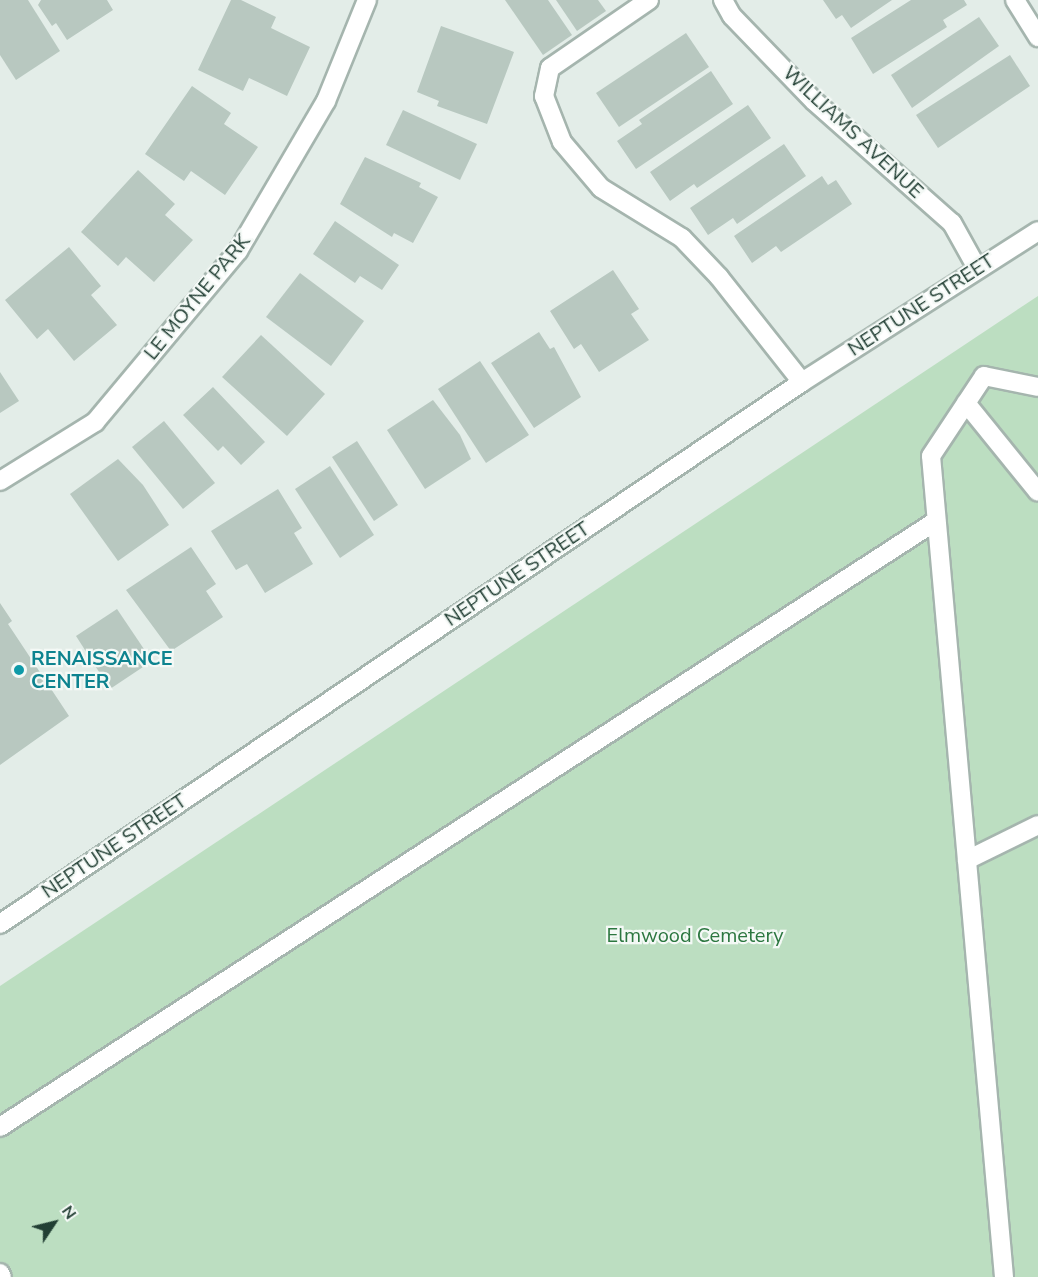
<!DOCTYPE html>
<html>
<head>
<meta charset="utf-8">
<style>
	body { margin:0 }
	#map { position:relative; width:1038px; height:1277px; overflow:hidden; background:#e3ede8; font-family:"Nunito Sans",sans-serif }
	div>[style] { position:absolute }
	.green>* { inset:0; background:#bcdec1 }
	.building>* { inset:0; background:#b8c8c0 }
	.roads { filter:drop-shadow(2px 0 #a5b5ae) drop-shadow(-2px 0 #a5b5ae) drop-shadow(0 2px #a5b5ae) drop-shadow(0 -2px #a5b5ae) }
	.service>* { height:18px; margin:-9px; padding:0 9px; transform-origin:9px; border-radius:9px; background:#fff }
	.minor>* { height:18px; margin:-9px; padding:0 9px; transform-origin:9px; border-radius:9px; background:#fff }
	.dots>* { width:16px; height:16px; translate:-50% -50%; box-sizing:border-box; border:3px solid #f4f9f6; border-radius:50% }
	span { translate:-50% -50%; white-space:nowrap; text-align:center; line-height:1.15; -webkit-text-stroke:4.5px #f4f9f6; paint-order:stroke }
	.street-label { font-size:20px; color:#223f34 }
	.culture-label { font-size:20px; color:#0d838f; font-weight:700 }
	.left { translate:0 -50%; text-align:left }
	.park-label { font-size:20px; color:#2c7740 }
	.north { position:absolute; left:24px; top:1193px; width:60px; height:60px; -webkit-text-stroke:4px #f4f9f6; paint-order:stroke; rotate:55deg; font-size:16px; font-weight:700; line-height:24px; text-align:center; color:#223f34 }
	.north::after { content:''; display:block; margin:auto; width:21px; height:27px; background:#223f34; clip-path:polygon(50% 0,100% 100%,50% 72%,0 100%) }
</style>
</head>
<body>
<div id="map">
	<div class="green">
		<div style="clip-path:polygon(1038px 296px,1038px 1277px,0 1277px,0 986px)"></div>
	</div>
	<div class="building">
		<div style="clip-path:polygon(0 0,28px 0,60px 51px,16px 80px,0 55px)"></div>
		<div style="clip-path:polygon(41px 0,107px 0,113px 10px,67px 40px,56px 23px,52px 26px,38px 5px)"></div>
		<div style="clip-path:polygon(231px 0,241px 0,276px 17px,271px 28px,310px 47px,287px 96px,249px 78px,243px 91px,198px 70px)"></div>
		<div style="clip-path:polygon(505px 0,548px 0,572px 35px,543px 55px)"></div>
		<div style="clip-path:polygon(556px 0,598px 0,606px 11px,577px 31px)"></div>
		<div style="clip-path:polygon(823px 0,892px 0,851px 28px,842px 15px,836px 19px)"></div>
		<div style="clip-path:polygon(911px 0,964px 0,967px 5px,943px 20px,947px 27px,873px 74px,851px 38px)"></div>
		<div style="clip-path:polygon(979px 17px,999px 46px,912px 108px,891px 75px)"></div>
		<div style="clip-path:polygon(441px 26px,514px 52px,487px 124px,437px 106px,439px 101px,417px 92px)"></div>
		<div style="clip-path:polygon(686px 33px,709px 67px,619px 127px,596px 93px)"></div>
		<div style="clip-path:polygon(1010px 55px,1030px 86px,938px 148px,916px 115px)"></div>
		<div style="clip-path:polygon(711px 71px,733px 104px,636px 169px,617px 141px,642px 124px,639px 120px)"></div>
		<div style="clip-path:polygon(192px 86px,231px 113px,224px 124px,258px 147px,225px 195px,191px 171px,184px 181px,145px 154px)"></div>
		<div style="clip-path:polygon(748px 105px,771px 138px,697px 188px,694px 184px,670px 201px,650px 172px)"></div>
		<div style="clip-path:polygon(403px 110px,477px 144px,460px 180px,386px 145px)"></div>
		<div style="clip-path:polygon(784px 144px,806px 176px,737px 224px,733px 218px,708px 235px,690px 208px)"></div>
		<div style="clip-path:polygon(365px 157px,421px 183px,419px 187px,438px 197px,413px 243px,394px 233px,392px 237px,340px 204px)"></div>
		<div style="clip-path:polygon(138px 170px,175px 204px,165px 215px,193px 240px,154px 282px,126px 257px,118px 266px,81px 232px)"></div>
		<div style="clip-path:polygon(822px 176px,828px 185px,836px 180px,852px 204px,781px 252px,776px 246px,752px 263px,734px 236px)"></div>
		<div style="clip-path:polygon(335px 221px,399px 265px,382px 290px,360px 276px,355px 283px,313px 254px)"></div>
		<div style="clip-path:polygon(69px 247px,101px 286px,91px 295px,117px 325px,74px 361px,48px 329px,37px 339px,5px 300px)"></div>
		<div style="clip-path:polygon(613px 270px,639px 309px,631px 314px,649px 340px,599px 372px,581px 344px,574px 349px,550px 311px)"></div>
		<div style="clip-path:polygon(300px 273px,364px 321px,331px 366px,266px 317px)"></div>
		<div style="clip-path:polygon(539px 332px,550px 349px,554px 347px,581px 397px,534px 428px,491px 363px)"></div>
		<div style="clip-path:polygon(261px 335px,325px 394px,287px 436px,222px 377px)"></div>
		<div style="clip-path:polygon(480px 361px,529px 435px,486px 463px,438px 389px)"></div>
		<div style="clip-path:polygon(0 372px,19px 401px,0 413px)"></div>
		<div style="clip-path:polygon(213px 387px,265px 442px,241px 465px,223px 446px,218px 451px,183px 415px)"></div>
		<div style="clip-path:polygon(433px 400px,460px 435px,471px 459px,425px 489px,387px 430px)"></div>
		<div style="clip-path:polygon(164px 421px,215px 483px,183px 509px,132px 447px)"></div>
		<div style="clip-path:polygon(357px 441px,398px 505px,374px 521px,332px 457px)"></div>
		<div style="clip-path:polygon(118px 459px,143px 485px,169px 525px,118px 561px,70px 494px)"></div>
		<div style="clip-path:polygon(330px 466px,374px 535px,340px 558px,295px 489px)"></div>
		<div style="clip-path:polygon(278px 489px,302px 528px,294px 533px,313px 564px,265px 593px,247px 564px,236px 570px,211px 531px)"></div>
		<div style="clip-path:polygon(191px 547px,216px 584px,206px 591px,223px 617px,171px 651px,126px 590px)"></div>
		<div style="clip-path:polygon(0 603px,12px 621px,8px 624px,69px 716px,0 765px)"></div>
		<div style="clip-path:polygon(117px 609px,152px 661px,110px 689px,76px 636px)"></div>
	</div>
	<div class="roads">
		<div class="service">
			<div style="left:966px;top:403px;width:114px;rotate:51deg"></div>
			<div style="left:967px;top:860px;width:79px;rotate:-26.2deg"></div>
			<div style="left:0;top:1127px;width:1115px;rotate:-32.92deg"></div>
			<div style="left:0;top:1273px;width:4px;rotate:63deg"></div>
			<div style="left:1004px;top:1277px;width:824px;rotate:-95.08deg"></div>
			<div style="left:931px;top:456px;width:96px;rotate:-56.5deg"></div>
			<div style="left:984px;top:376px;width:55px;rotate:11.5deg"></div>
		</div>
		<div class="minor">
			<div style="left:649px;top:0;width:120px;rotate:145.5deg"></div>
			<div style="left:550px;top:68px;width:29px;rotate:102deg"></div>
			<div style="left:544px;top:96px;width:49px;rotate:68.6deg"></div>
			<div style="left:562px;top:142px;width:60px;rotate:49.7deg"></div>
			<div style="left:601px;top:188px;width:95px;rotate:31.7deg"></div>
			<div style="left:682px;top:238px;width:54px;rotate:46.5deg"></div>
			<div style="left:719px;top:277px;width:134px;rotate:51.7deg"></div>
			<div style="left:723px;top:0;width:18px;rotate:61deg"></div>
			<div style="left:732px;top:16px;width:118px;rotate:46deg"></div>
			<div style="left:814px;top:101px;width:184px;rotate:41.5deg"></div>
			<div style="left:952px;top:223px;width:51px;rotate:60.9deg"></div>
			<div style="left:1015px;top:0;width:44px;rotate:58.1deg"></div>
			<div style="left:0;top:481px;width:112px;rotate:-31.8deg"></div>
			<div style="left:95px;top:422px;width:223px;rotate:-50.1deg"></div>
			<div style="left:238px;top:251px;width:174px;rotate:-59.6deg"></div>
			<div style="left:326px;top:101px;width:109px;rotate:-67.9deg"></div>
			<div style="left:0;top:924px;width:968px;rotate:-34.05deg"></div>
			<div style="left:802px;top:382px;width:280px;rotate:-32.6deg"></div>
		</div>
	</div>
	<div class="dots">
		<div style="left:19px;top:670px;background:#0f9aa8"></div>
	</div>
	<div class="street-label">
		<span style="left:853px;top:132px;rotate:43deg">WILLIAMS AVENUE</span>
		<span style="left:197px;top:297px;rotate:-51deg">LE MOYNE PARK</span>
		<span style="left:921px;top:305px;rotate:-33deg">NEPTUNE STREET</span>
		<span style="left:517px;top:574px;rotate:-34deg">NEPTUNE STREET</span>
		<span style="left:114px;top:846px;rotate:-34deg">NEPTUNE STREET</span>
	</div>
	<div class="culture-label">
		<span class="left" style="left:31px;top:670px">RENAISSANCE<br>CENTER</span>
	</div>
	<div class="park-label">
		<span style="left:695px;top:935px">Elmwood Cemetery</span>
	</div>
	<div class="north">N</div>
</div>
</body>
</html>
